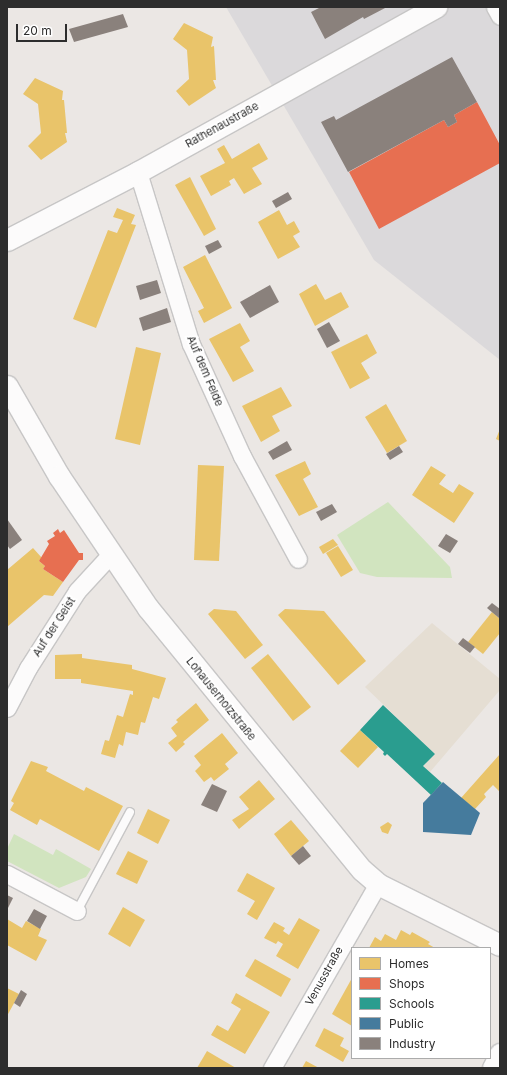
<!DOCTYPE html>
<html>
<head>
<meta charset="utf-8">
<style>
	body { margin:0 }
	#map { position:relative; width:507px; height:1075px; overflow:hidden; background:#ebe7e4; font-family:Inter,sans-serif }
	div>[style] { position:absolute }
	.industrial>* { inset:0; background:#dbd9db }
	.education>* { inset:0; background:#e5ded3 }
	.green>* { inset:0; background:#d1e4bf }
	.homes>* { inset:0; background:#e9c46a }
	.shops>* { inset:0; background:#e76f51 }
	.schools>* { inset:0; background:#2a9d8f }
	.public>* { inset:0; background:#457b9d }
	.industry>* { inset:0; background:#8a817c }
	.roads { filter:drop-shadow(1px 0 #c7c6c6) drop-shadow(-1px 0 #c7c6c6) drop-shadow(0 1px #c7c6c6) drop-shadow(0 -1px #c7c6c6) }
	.service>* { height:8px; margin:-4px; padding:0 4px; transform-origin:4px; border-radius:4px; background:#fcfbfb }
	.minor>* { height:17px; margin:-8.5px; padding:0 8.5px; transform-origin:8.5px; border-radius:8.5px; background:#fcfbfb }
	.tertiary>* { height:21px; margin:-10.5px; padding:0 10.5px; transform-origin:10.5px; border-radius:10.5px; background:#fcfbfb }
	span { translate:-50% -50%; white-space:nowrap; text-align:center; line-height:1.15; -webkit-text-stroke:4px #fff; paint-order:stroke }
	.street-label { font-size:11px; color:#2d2d2d }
	.frame { position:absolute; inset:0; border:8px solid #2d2d2d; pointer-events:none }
	.legend { position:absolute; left:351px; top:947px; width:140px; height:112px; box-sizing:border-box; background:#fff; border:1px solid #ababab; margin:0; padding:5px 7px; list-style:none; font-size:12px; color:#2d2d2d }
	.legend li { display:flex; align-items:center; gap:8px; height:20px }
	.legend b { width:20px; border:1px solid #ababab }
	.scale { position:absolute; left:16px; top:24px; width:51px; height:18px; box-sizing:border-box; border:2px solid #2d2d2d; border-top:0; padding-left:5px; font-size:12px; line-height:14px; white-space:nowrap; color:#2d2d2d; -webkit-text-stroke:3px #fff; paint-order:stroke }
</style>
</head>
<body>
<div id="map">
	<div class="industrial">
		<div style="clip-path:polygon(226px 7px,500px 7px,500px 360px,374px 260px)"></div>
	</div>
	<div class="education">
		<div style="clip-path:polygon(432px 623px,500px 679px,500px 690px,430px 772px,423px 766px,435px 754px,365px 687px)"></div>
	</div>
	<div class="green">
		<div style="clip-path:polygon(388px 502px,450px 567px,452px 578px,377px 577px,360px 573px,337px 535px)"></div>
		<div style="clip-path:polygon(14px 834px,53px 855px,56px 849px,91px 869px,86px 877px,59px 888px,7px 861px,7px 849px)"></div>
	</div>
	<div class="homes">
		<div style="clip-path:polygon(184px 23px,213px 37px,211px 47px,214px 46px,216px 80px,213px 80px,216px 88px,189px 106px,176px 91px,189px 79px,187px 50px,173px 39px)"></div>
		<div style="clip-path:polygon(35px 78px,63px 91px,62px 100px,64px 100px,67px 133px,65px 133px,67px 142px,41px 160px,28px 146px,41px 133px,38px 104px,23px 94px)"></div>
		<div style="clip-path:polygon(259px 143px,268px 159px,252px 168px,262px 184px,244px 194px,234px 178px,229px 181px,231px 185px,211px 196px,200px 176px,225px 163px,217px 149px,224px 145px,232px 159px)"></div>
		<div style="clip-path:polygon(190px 177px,216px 229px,204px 236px,175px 185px)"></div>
		<div style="clip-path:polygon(117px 208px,135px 215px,131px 224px,136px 225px,96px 328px,73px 319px,108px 230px,117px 233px,123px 220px,113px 217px)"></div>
		<div style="clip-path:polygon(279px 210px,287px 225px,294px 221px,300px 232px,293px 236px,300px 247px,278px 259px,258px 222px)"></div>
		<div style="clip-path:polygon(205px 255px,232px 308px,204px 323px,198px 311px,204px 308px,183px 267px)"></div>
		<div style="clip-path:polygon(316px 284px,325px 300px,341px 292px,349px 307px,315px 326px,299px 294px)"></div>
		<div style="clip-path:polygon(240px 323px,250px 341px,240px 347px,254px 371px,233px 382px,209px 339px)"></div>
		<div style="clip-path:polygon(367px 334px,377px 353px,361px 363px,370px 378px,350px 389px,331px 352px)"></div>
		<div style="clip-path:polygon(136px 347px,161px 353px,140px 445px,115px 439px)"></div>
		<div style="clip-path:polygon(281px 387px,292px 406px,272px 416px,280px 431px,261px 442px,242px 406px)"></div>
		<div style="clip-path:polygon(386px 404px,407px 441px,387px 453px,365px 417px)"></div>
		<div style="clip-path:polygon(500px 429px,500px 441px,496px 439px)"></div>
		<div style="clip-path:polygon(305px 461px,311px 474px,303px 479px,318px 507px,299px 516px,275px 475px)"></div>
		<div style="clip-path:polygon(198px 465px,224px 466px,219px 561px,194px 560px)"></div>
		<div style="clip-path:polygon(431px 466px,446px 475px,439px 484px,453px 493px,459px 484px,474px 493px,454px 523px,412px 495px)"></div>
		<div style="clip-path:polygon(333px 539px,338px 545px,323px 554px,319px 547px)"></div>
		<div style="clip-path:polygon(338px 546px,353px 570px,341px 577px,326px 553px)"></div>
		<div style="clip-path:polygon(33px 548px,42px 558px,39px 561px,45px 566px,43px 569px,63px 582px,53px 596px,44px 595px,7px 627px,7px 570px)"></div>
		<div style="clip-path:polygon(214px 609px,236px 611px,263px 645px,245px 659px,208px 614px)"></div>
		<div style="clip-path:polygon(285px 609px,324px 611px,366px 661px,338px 685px,278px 615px)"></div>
		<div style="clip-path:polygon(492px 612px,500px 619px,500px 633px,483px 654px,468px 642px)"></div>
		<div style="clip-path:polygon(82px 654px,82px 658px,132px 665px,132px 669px,166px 678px,159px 699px,153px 697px,145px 723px,141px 722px,138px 735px,126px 732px,123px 746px,119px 744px,115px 758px,101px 754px,105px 740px,109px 741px,117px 715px,123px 717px,130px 694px,133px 695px,133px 691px,81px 683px,81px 679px,55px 679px,55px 655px)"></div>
		<div style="clip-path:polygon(268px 654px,311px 707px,293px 721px,251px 668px)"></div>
		<div style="clip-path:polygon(196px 703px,209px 720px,183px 742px,185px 744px,176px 752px,168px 743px,177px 736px,171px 728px,178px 722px,176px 720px)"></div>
		<div style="clip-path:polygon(360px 730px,378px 747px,358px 768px,340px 751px)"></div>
		<div style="clip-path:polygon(222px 733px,238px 753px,225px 764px,229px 769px,214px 781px,211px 777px,204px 782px,195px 771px,201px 765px,194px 756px)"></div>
		<div style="clip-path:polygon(500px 754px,500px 792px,493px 785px,484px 794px,486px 797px,475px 809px,461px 798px)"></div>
		<div style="clip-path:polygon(31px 761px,48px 767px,46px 771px,84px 791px,86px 787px,123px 806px,99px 851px,40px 819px,37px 825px,10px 810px,14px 803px,11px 801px)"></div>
		<div style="clip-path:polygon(259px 780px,275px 799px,239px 829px,232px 820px,249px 809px,239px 797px)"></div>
		<div style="clip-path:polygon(148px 809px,170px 820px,158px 844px,137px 833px)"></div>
		<div style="clip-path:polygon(291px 820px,309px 841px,291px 856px,274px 834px)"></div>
		<div style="clip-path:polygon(388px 822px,392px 825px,388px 834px,382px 832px,380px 827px)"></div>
		<div style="clip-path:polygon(128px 851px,148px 861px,137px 884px,116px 874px)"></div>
		<div style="clip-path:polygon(247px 873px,275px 888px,257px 920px,247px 914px,255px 901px,237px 891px)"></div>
		<div style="clip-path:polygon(123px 907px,145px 920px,130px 947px,108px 934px)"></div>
		<div style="clip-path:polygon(299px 918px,320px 930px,298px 969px,276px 956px,283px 944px,278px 941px,276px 944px,264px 938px,274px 922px,285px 928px,283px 931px,289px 935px)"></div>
		<div style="clip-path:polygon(7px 919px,22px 928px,26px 921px,41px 929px,38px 936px,47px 940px,36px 961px,7px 945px)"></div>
		<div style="clip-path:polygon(401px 930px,410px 935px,412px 932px,430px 942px,428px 944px,435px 948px,369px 948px,375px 937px,381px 941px,385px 934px,396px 940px)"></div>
		<div style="clip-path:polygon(255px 959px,291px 979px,281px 997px,245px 976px)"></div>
		<div style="clip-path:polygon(352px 978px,352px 1026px,332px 1014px)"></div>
		<div style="clip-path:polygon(7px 988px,19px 994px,7px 1016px)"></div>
		<div style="clip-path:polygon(236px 993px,270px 1012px,245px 1054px,211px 1035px,217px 1025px,228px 1031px,241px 1009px,231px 1003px)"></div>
		<div style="clip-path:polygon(324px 1028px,344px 1038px,340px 1046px,349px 1051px,343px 1062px,315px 1046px)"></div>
		<div style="clip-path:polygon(207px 1051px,236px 1068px,197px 1068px)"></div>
		<div style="clip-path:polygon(306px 1061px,319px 1068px,302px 1068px)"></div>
	</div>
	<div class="shops">
		<div style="clip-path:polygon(477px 102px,500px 145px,500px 163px,379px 229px,349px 172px,444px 120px,448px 127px,457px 122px,454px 115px)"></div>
		<div style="clip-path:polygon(58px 529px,60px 533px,64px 530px,79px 553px,83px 553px,83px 560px,79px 560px,63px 582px,43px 569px,45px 566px,39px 561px,49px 544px,47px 541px,55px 536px,53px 533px)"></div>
	</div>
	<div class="schools">
		<div style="clip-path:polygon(383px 705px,435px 754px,423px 766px,442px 783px,431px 795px,387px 754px,385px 756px,383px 754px,384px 752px,360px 730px)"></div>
	</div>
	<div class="public">
		<div style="clip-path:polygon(443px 782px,480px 813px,471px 835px,423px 832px,423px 803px)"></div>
	</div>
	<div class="industry">
		<div style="clip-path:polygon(321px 7px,387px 7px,364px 19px,363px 17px,325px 39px,311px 12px)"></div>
		<div style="clip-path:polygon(123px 14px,128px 27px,74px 42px,69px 29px)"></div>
		<div style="clip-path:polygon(452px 57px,477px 102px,454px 115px,457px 122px,448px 127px,444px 120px,348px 172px,321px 122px,334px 116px,336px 120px)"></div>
		<div style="clip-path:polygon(288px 192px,292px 199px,276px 208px,272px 201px)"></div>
		<div style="clip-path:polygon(218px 240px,222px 247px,209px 254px,205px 246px)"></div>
		<div style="clip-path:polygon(157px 280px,161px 293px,140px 300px,136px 286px)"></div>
		<div style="clip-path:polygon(270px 285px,279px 302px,250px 318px,240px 302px)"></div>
		<div style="clip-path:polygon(167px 308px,171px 322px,143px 331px,139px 318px)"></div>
		<div style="clip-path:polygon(329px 322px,340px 341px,327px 348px,317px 329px)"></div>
		<div style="clip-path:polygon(287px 441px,292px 450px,273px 460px,268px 452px)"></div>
		<div style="clip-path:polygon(399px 446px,403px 452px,390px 460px,386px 454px)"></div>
		<div style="clip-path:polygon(332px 504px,337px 512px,321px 521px,316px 512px)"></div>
		<div style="clip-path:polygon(7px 519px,22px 540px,10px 549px,7px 545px)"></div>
		<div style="clip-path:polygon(446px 534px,458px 541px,450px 553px,438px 546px)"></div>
		<div style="clip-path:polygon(492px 603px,500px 609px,499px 618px,487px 608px)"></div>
		<div style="clip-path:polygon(463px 638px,475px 647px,470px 653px,458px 644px)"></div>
		<div style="clip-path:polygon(212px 784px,227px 791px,217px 812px,201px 805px)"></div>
		<div style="clip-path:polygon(303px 846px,311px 856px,299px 865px,291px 856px)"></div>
		<div style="clip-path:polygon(7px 895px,13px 898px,7px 910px)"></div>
		<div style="clip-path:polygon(34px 909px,47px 916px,40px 929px,27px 921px)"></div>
		<div style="clip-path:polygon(21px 990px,27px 994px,20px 1007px,14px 1003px)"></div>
	</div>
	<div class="roads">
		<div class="service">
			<div style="left:77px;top:911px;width:112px;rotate:-61.8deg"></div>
		</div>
		<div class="minor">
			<div style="left:495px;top:7px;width:10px;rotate:61deg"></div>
			<div style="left:138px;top:172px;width:180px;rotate:72.9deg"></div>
			<div style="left:191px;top:344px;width:123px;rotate:65.5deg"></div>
			<div style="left:242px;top:456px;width:117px;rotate:61.5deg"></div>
			<div style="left:7px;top:708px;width:45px;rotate:-62.3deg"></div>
			<div style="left:28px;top:668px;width:91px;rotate:-57.5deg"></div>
			<div style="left:77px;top:591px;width:50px;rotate:-47.4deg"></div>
			<div style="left:7px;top:874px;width:79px;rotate:27.9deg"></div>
			<div style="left:272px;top:1068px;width:212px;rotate:-60.1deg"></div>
		</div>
		<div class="tertiary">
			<div style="left:7px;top:240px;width:148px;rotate:-27.4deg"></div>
			<div style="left:138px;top:172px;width:341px;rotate:-29deg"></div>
			<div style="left:7px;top:386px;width:104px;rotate:60deg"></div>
			<div style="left:59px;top:476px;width:159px;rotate:56deg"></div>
			<div style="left:148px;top:608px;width:338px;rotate:50.8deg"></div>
			<div style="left:362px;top:870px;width:21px;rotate:41deg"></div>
			<div style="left:378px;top:884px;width:136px;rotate:26.6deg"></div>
			<div style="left:493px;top:1068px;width:16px;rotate:-63deg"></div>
		</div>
	</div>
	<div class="street-label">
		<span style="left:222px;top:125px;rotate:-29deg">Rathenaustraße</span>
		<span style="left:205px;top:371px;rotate:67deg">Auf dem Felde</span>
		<span style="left:54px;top:627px;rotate:-57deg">Auf der Geist</span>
		<span style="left:221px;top:699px;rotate:51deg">Lohauserholzstraße</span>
		<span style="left:324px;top:976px;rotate:-61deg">Venusstraße</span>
	</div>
	<div class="frame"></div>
	<ul class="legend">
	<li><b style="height:11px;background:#e9c46a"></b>Homes</li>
	<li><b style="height:11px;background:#e76f51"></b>Shops</li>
	<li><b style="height:11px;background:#2a9d8f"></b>Schools</li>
	<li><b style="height:11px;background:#457b9d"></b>Public</li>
	<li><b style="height:11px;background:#8a817c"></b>Industry</li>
	</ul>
	<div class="scale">20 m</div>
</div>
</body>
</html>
